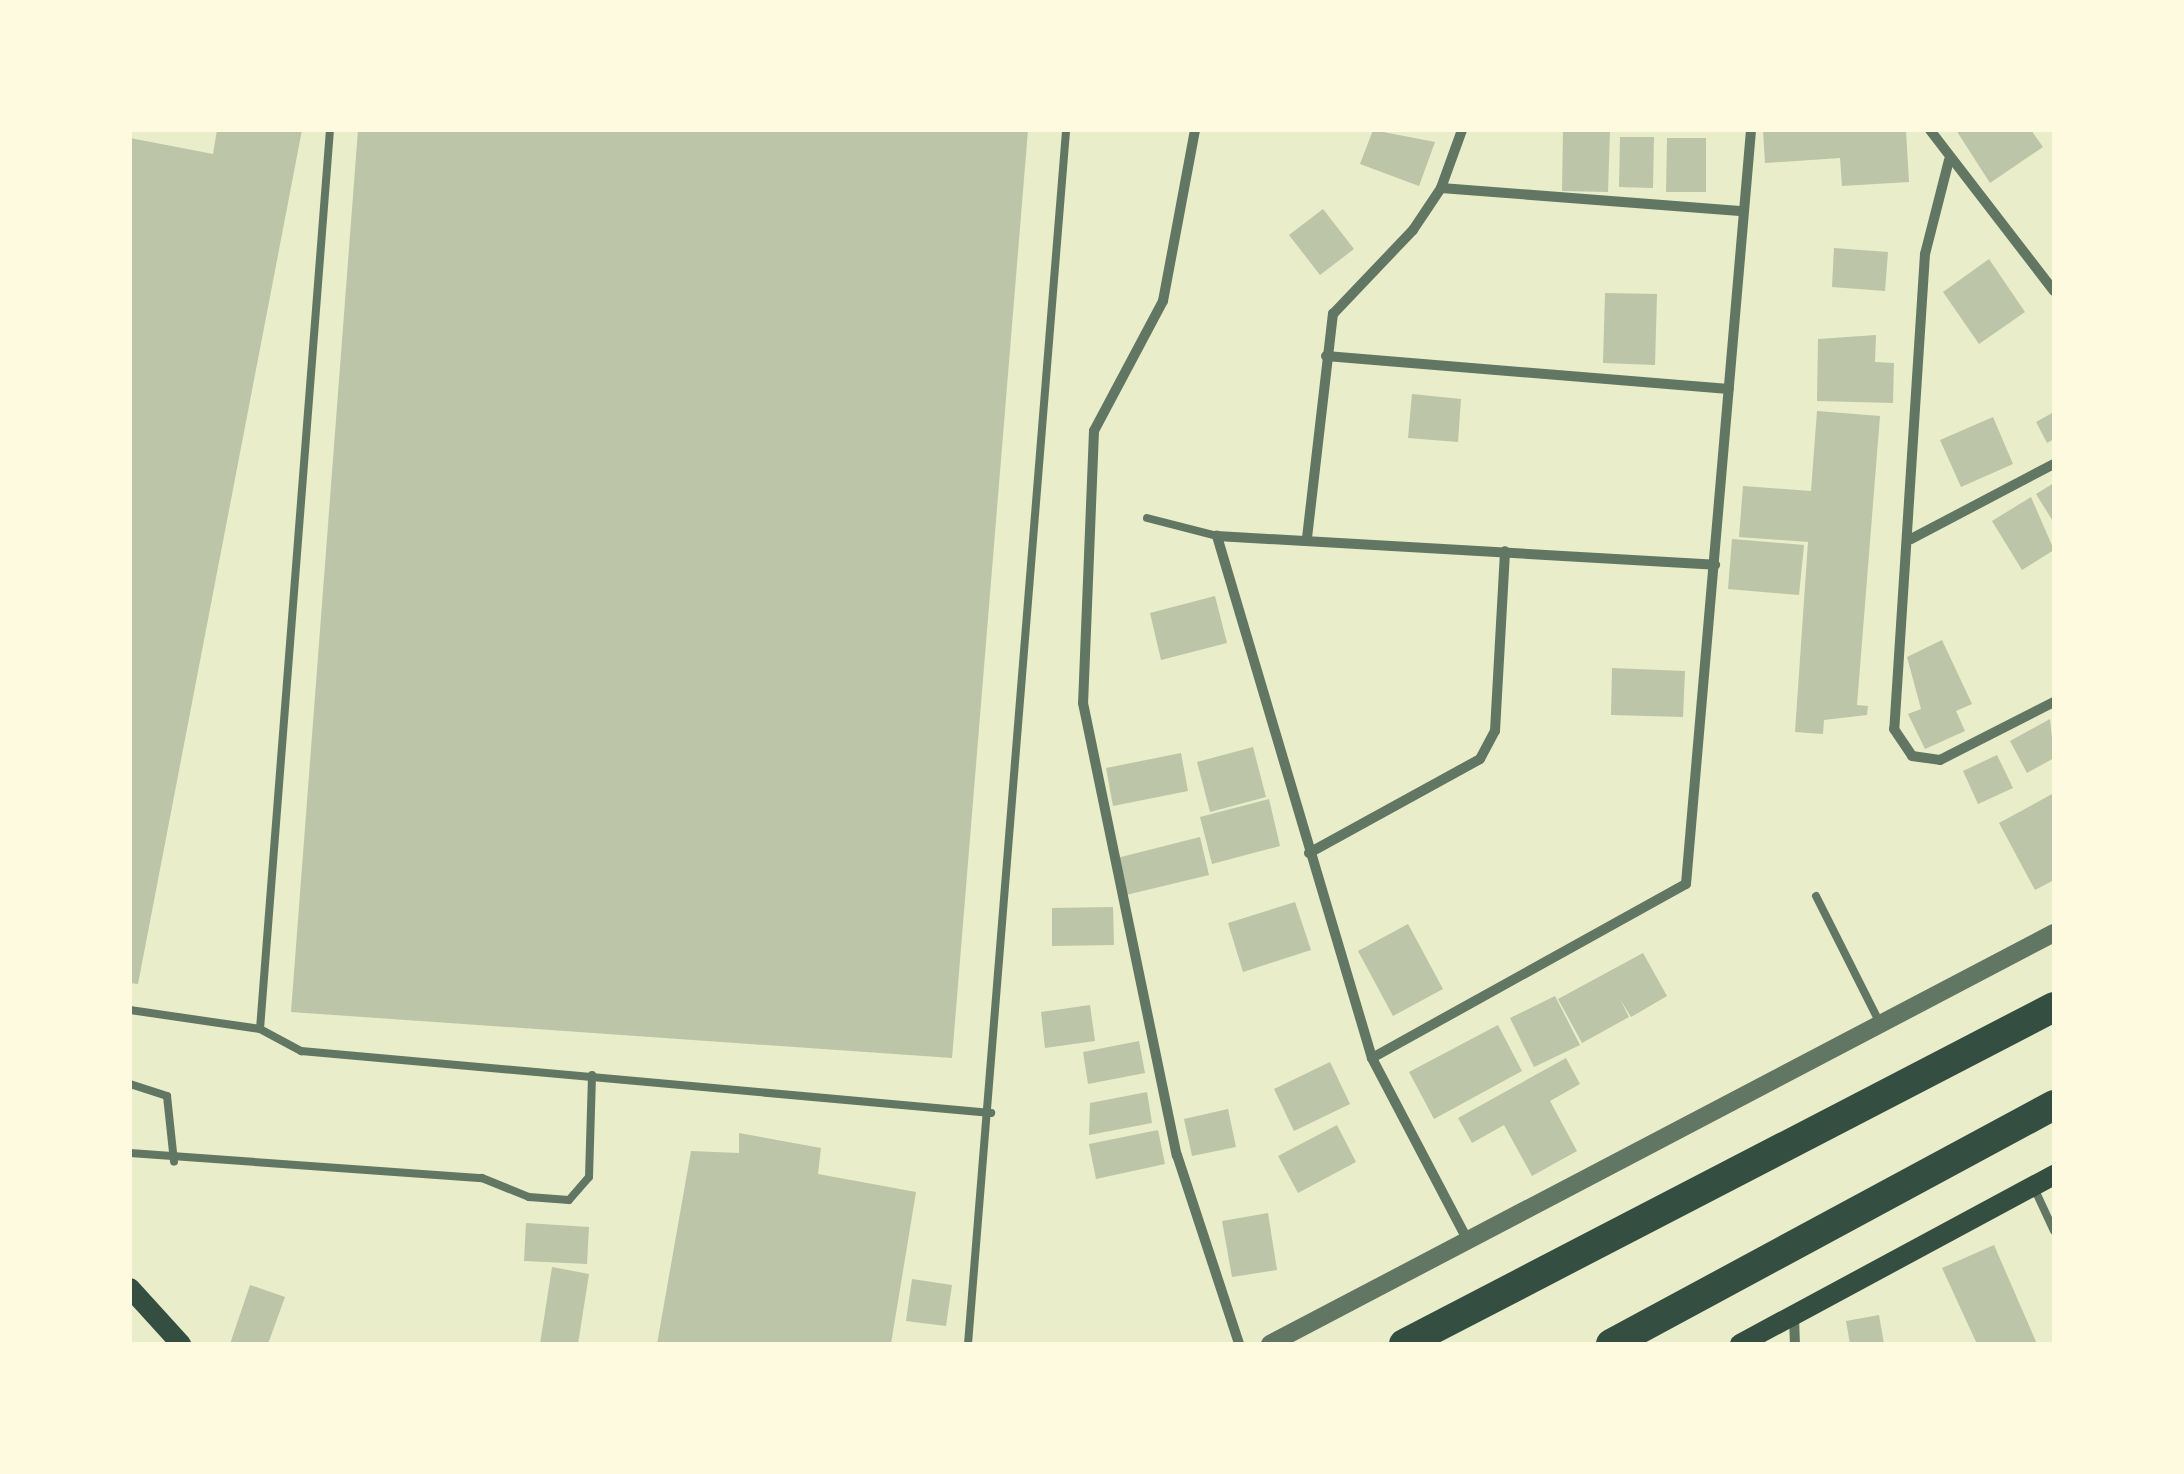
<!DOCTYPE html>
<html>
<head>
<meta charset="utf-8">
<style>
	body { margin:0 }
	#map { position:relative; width:2184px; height:1474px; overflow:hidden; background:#e9edc9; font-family:Karla,sans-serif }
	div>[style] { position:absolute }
	.building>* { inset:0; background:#bcc5a7 }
	.service>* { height:8px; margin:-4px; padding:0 4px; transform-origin:4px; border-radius:4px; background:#617663 }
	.minor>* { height:10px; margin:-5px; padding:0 5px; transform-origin:5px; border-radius:5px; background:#617663 }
	.tertiary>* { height:18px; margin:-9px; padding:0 9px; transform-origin:9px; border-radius:9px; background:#617663 }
	.secondary>* { height:20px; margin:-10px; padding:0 10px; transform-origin:10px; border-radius:10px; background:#344e41 }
	.motorway>* { height:30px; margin:-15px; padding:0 15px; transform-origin:15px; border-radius:15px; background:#344e41 }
	span { translate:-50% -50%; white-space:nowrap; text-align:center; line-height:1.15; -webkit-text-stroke:9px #fefae0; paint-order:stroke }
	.frame { position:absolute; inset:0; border:132px solid #fefae0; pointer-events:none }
</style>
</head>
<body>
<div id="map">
	<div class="building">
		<div style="clip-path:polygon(217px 130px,302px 130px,138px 984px,130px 983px,130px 138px,213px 154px)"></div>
		<div style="clip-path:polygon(358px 130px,1028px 130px,952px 1058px,291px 1012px)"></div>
		<div style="clip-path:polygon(1373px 130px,1435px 142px,1419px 186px,1360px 164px)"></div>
		<div style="clip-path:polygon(1563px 130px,1610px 130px,1608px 192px,1562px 191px)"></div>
		<div style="clip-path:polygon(1763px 130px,1906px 130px,1909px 182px,1842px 186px,1840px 158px,1765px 163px)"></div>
		<div style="clip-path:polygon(1956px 130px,2031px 130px,2043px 147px,1990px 183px)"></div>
		<div style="clip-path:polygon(1620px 137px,1654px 137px,1653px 188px,1619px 187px)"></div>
		<div style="clip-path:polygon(1667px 138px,1706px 138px,1706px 192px,1666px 192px)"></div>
		<div style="clip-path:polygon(1323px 209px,1354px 249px,1320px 275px,1289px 235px)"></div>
		<div style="clip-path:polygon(1834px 248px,1888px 252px,1885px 291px,1832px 287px)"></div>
		<div style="clip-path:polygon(1989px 259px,2025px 312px,1979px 344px,1943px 292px)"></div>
		<div style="clip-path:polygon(1605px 293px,1657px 294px,1655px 365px,1603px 363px)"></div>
		<div style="clip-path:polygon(1876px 335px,1875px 362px,1894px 363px,1893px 403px,1817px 401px,1818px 339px)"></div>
		<div style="clip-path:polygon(1412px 394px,1461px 399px,1458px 442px,1408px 438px)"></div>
		<div style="clip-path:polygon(1817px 411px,1880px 416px,1857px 705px,1868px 706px,1867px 715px,1824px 720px,1823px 734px,1795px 732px,1808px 542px,1739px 537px,1743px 486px,1811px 491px)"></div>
		<div style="clip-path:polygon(2054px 412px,2054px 439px,2047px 443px,2036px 422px)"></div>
		<div style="clip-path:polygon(1993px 417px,2013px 464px,1961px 487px,1940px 440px)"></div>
		<div style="clip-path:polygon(2054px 483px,2054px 523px,2036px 494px)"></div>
		<div style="clip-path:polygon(2031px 497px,2054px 550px,2022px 570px,1992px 521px)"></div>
		<div style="clip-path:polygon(1732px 539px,1804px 545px,1799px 595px,1728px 589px)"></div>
		<div style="clip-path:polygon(1215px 596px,1227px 643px,1161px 660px,1150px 613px)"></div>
		<div style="clip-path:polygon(1942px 640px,1972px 704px,1956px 711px,1965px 731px,1925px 749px,1908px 714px,1921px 709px,1907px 657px)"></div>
		<div style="clip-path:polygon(1612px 668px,1685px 671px,1683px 717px,1611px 715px)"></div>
		<div style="clip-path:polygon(2050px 719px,2054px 758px,2027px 773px,2010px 741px)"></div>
		<div style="clip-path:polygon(1253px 747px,1266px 797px,1210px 812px,1197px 762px)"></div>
		<div style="clip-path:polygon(1181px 753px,1188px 791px,1113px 806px,1106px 768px)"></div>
		<div style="clip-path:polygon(1997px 755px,2013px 788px,1978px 804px,1963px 771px)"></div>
		<div style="clip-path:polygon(2054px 793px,2054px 880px,2035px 890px,1999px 823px)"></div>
		<div style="clip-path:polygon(1269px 799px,1280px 846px,1212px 864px,1200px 817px)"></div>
		<div style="clip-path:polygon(1200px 837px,1209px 875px,1126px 895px,1117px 858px)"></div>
		<div style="clip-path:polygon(1295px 902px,1311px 950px,1243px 972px,1228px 923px)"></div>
		<div style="clip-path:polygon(1113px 907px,1114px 945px,1052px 946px,1052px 908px)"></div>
		<div style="clip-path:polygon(1408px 924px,1443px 989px,1393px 1016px,1358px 951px)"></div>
		<div style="clip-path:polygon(1643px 953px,1667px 996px,1631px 1017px,1620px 999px,1629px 1017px,1582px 1043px,1558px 999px)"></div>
		<div style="clip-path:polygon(1555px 996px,1580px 1045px,1534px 1067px,1510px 1018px)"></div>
		<div style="clip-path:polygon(1090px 1005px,1095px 1041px,1045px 1048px,1041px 1012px)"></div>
		<div style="clip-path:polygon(1498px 1025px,1522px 1071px,1434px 1119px,1409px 1072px)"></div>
		<div style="clip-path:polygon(1139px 1041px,1145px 1073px,1088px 1084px,1083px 1052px)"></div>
		<div style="clip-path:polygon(1566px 1058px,1580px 1084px,1550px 1101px,1577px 1151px,1532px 1176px,1504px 1125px,1472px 1143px,1458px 1118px)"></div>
		<div style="clip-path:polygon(1330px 1062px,1350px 1104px,1294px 1131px,1274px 1089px)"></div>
		<div style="clip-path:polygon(1147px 1092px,1152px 1123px,1089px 1135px,1090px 1103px)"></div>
		<div style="clip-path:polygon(1228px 1109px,1236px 1147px,1192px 1156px,1184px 1119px)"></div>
		<div style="clip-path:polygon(1337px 1125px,1356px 1162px,1298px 1193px,1278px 1156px)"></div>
		<div style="clip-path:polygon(1158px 1130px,1165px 1164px,1096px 1179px,1089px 1144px)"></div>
		<div style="clip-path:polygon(739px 1133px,821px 1148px,818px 1174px,916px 1192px,891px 1344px,657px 1344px,691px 1151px,739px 1153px)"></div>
		<div style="clip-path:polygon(1268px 1213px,1277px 1270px,1232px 1277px,1222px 1221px)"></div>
		<div style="clip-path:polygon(526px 1223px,589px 1227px,587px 1264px,524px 1261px)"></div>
		<div style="clip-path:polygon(1994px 1245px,2037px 1344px,1977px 1344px,1942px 1268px)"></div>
		<div style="clip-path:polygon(552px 1267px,589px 1274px,578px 1344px,540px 1344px)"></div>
		<div style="clip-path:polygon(912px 1279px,952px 1285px,946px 1326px,906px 1321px)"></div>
		<div style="clip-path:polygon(250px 1285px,285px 1297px,268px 1344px,230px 1344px)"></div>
		<div style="clip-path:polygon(1879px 1315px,1884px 1344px,1850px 1344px,1846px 1321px)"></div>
	</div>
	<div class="service">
		<div style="left:1147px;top:518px;width:72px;rotate:14.4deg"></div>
		<div style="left:1816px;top:896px;width:142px;rotate:63.3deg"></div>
		<div style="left:130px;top:1010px;width:131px;rotate:8.3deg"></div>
		<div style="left:260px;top:1029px;width:47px;rotate:28.2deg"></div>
		<div style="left:301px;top:1051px;width:693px;rotate:5.13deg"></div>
		<div style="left:260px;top:1029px;width:902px;rotate:-85.55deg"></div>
		<div style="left:130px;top:1084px;width:39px;rotate:18deg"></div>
		<div style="left:167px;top:1096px;width:66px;rotate:83.9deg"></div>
		<div style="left:130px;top:1153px;width:353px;rotate:4.1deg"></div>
		<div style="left:482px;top:1178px;width:51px;rotate:22deg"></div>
		<div style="left:529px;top:1197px;width:40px;rotate:4.3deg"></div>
		<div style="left:569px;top:1200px;width:30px;rotate:-49deg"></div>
		<div style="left:589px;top:1177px;width:102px;rotate:-88.3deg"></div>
		<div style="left:2035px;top:1190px;width:45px;rotate:65.1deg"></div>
		<div style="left:968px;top:1344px;width:1218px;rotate:-85.38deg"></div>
	</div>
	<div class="minor">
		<div style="left:1195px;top:130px;width:174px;rotate:100.6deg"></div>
		<div style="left:1163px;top:301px;width:147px;rotate:118deg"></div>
		<div style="left:1094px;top:431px;width:272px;rotate:92.3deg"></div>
		<div style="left:1083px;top:703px;width:462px;rotate:78.3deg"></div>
		<div style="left:1177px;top:1155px;width:199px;rotate:71.8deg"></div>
		<div style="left:1930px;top:130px;width:203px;rotate:52.4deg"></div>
		<div style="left:1949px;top:160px;width:97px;rotate:104.3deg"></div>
		<div style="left:1925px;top:254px;width:476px;rotate:93.7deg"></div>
		<div style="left:1894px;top:729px;width:32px;rotate:56deg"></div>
		<div style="left:1912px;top:756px;width:28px;rotate:8deg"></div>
		<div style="left:1940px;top:760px;width:128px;rotate:-27deg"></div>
		<div style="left:1441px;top:188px;width:303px;rotate:4.4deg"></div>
		<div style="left:1326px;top:356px;width:404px;rotate:4.7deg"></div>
		<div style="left:1307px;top:538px;width:226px;rotate:-83.4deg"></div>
		<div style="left:1333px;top:314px;width:116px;rotate:-46.4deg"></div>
		<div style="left:1413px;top:230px;width:50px;rotate:-56.3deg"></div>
		<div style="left:1441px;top:188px;width:62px;rotate:-70.1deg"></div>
		<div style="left:1911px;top:539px;width:161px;rotate:-27.7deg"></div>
		<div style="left:1309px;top:853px;width:195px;rotate:-28.8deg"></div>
		<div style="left:1480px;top:759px;width:32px;rotate:-62deg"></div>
		<div style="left:1495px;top:731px;width:180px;rotate:-86.8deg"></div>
		<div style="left:1372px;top:1058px;width:359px;rotate:-29deg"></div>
		<div style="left:1686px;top:884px;width:757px;rotate:-85.07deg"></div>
		<div style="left:1468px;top:1241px;width:207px;rotate:-117.7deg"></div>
		<div style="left:1372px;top:1058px;width:545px;rotate:-106.54deg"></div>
		<div style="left:1217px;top:536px;width:499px;rotate:3.3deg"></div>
		<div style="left:1794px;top:1317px;width:27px;rotate:88deg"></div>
	</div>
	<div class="tertiary">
		<div style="left:1270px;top:1344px;width:885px;rotate:-27.67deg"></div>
	</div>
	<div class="secondary">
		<div style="left:130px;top:1288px;width:76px;rotate:47.7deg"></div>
		<div style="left:1740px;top:1344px;width:357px;rotate:-28.3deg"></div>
	</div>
	<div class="motorway">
		<div style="left:1404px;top:1344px;width:732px;rotate:-27.41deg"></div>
		<div style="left:1611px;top:1344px;width:503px;rotate:-28.35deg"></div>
	</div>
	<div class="frame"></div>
</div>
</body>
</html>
